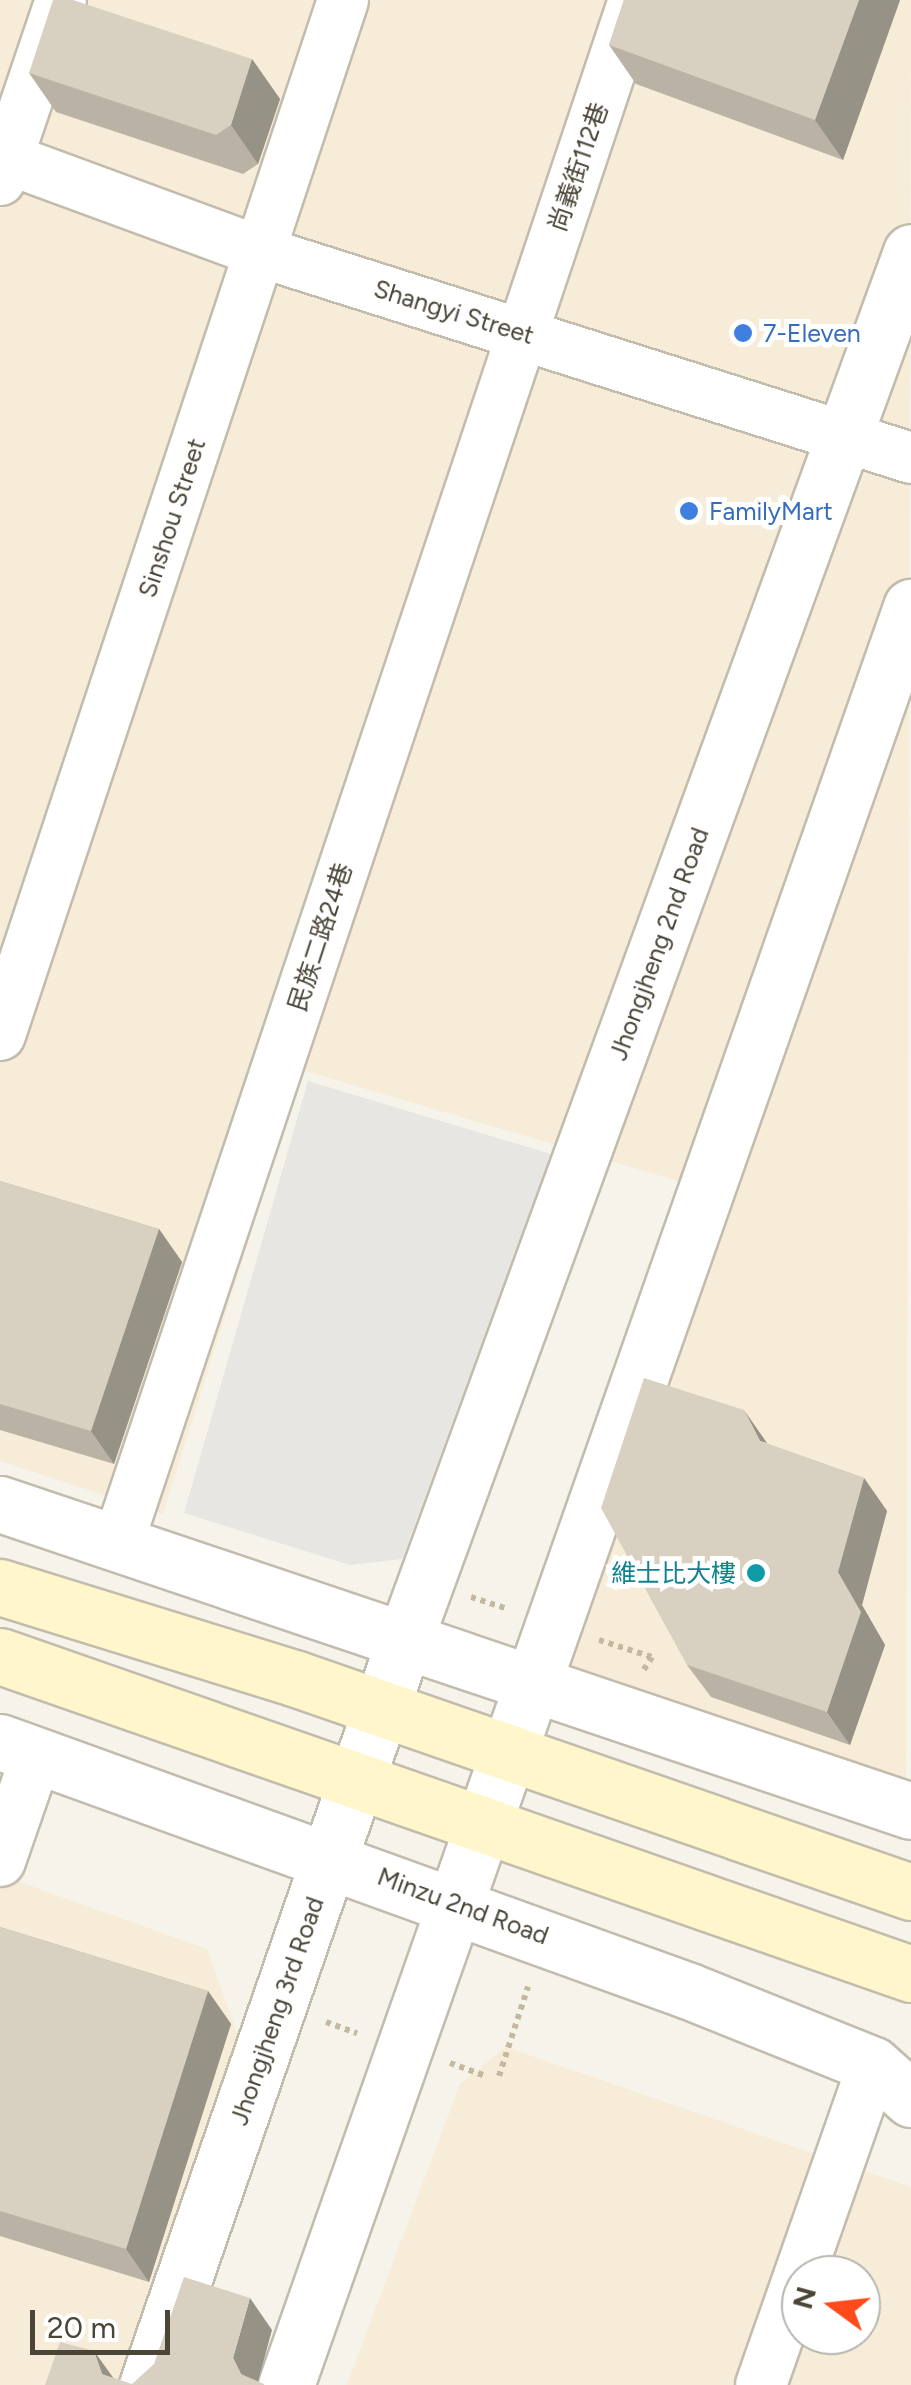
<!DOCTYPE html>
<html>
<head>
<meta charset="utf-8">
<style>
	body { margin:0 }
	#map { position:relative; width:911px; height:2385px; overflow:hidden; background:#f6f3eb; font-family:Figtree,"Noto Sans TC",sans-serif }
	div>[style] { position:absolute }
	.commercial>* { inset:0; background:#f7ecd7 }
	.parking>* { inset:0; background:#e8e6e3 }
	.path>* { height:6px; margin-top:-3px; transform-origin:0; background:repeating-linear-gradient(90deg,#c4b99e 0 5px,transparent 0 10px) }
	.roads { filter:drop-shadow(2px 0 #c2bcad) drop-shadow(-2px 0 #c2bcad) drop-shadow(0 2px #c2bcad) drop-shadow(0 -2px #c2bcad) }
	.minor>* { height:50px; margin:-25px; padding:0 25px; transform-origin:25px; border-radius:25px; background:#fff }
	.tertiary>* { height:55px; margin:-27.5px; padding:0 27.5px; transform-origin:27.5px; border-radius:27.5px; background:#fff }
	.secondary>* { height:55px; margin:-27.5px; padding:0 27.5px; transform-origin:27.5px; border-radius:27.5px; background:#fff6cc }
	.wall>* { inset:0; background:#bab3a5 }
	.shaded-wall>* { inset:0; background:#979286 }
	.building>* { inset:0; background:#d8d0c0 }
	.dots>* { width:28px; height:28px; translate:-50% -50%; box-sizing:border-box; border:5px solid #fff; border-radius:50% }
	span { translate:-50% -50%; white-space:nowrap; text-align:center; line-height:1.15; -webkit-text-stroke:10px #fff; paint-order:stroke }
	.street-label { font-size:25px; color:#4b4538 }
	.shop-label { font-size:25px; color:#366cbe }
	.left { translate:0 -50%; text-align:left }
	.culture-label { font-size:25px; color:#0d838f }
	.right { translate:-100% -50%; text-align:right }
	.north { position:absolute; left:781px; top:2255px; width:100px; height:100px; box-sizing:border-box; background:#fff; border:2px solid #b7b5af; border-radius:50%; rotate:285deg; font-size:28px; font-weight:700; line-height:40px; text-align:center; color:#4b4538 }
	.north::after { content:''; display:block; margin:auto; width:35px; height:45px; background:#ff4b19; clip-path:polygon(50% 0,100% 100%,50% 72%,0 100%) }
	.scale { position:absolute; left:30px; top:2310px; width:140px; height:45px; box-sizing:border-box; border:5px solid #4b4538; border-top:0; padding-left:12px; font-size:30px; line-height:35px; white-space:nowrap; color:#4b4538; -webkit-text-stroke:8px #fff; paint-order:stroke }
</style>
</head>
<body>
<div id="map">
	<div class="commercial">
		<div style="clip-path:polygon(0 0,911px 0,906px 1790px,560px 1673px,732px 1197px,302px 1070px,163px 1514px,0 1461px)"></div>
		<div style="clip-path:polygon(0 1875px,207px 1949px,241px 2045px,119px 2385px,0 2385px)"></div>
		<div style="clip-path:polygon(evenodd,506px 2047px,911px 2187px,911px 2385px,347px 2385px,460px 2084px,506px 2047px,801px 2275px,861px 2275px,861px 2335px,801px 2335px,801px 2275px)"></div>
	</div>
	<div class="parking">
		<div style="clip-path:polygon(308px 1081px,551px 1154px,402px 1559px,350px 1565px,184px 1513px)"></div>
	</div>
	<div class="path">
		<div style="left:471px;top:1597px;width:38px;rotate:18deg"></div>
		<div style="left:599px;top:1640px;width:56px;rotate:17.8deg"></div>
		<div style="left:652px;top:1657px;width:17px;rotate:123deg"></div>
		<div style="left:326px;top:2022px;width:33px;rotate:20deg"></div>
		<div style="left:450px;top:2063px;width:37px;rotate:20deg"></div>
		<div style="left:499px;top:2076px;width:94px;rotate:-72deg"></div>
	</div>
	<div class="roads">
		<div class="minor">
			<div style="left:0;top:156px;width:278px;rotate:20.2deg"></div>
			<div style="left:261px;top:252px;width:682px;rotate:17.58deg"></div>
			<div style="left:0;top:180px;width:190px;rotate:-71.3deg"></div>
			<div style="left:0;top:1035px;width:1090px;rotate:-71.66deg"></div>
			<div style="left:119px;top:1540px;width:1624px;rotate:-71.51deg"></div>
			<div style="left:0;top:1861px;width:113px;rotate:-70.9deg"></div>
			<div style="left:761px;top:2385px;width:339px;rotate:-70.7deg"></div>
		</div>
		<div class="tertiary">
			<div style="left:0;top:1504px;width:961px;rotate:18.62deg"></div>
			<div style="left:0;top:1742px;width:733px;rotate:19.87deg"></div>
			<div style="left:689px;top:1991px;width:198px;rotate:21.9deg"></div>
			<div style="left:873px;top:2065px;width:51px;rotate:41.8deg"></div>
			<div style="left:147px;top:2385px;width:793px;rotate:-70.92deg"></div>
			<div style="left:406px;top:1636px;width:1473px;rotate:-69.95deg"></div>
			<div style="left:286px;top:2385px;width:1885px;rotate:-70.63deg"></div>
		</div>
		<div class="secondary">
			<div style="left:0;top:1587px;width:308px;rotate:17.2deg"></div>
			<div style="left:294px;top:1678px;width:653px;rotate:19.13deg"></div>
			<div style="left:0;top:1656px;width:965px;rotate:19.24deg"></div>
		</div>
	</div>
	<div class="wall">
		<div style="clip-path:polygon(624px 0,900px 0,843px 160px,636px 84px,609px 45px)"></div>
		<div style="clip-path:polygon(252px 59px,280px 99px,258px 164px,243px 174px,56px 112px,29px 73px)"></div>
		<div style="clip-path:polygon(0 1181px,159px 1229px,182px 1262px,114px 1464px,0 1430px)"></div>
		<div style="clip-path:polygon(768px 1444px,864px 1478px,887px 1511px,862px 1605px,885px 1645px,850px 1745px,711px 1697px,687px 1665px)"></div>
		<div style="clip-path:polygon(0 1927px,208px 1991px,231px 2024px,149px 2282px,0 2236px)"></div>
	</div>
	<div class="shaded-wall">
		<div style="clip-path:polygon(859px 0,900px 0,843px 160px,815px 120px)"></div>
		<div style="clip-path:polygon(252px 59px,280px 99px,258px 164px,231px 125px)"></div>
		<div style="clip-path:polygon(159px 1229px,182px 1262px,114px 1464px,91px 1431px)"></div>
		<div style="clip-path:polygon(744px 1410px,767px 1443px,760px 1441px)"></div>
		<div style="clip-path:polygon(864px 1478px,887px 1511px,862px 1605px,885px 1645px,850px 1745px,827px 1712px,838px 1572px)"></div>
		<div style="clip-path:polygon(208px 1991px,231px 2024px,149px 2282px,126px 2249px)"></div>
		<div style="clip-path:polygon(250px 2298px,272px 2330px,257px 2385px,241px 2374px,233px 2358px)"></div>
		<div style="clip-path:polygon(94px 2351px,117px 2383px,102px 2374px)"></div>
	</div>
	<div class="building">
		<div style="clip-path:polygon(53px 0,73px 0,252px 59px,231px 125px,216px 135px,29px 73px)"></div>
		<div style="clip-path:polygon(624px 0,859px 0,815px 120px,609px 45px)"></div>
		<div style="clip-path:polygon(0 1181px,159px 1229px,91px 1431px,0 1404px)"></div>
		<div style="clip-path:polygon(644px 1378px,744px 1410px,760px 1441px,864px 1478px,838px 1572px,861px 1612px,827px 1712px,687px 1665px,601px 1508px)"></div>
		<div style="clip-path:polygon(0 1927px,208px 1991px,126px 2249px,0 2211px)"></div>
		<div style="clip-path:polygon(184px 2277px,250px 2298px,233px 2358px,241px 2374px,264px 2384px,264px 2385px,45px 2385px,60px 2342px,94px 2351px,102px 2374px,132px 2384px,154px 2364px)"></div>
	</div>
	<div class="dots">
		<div style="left:743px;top:333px;background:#3f7fe0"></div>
		<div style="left:689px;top:511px;background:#3f7fe0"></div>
		<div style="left:756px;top:1573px;background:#0f9aa8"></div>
	</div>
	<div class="street-label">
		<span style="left:578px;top:167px;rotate:-71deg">尚義街112巷</span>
		<span style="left:454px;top:312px;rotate:17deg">Shangyi Street</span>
		<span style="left:172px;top:518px;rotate:-72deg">Sinshou Street</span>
		<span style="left:320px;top:937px;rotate:-72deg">民族二路24巷</span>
		<span style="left:659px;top:944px;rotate:-70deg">Jhongjheng 2nd Road</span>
		<span style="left:463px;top:1906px;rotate:20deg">Minzu 2nd Road</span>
		<span style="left:277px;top:2011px;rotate:-71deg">Jhongjheng 3rd Road</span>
	</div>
	<div class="shop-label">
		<span class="left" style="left:763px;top:333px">7-Eleven</span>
		<span class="left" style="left:709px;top:511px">FamilyMart</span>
	</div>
	<div class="culture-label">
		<span class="right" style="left:736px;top:1573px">維士比大樓</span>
	</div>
	<div class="north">N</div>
	<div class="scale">20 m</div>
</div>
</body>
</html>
